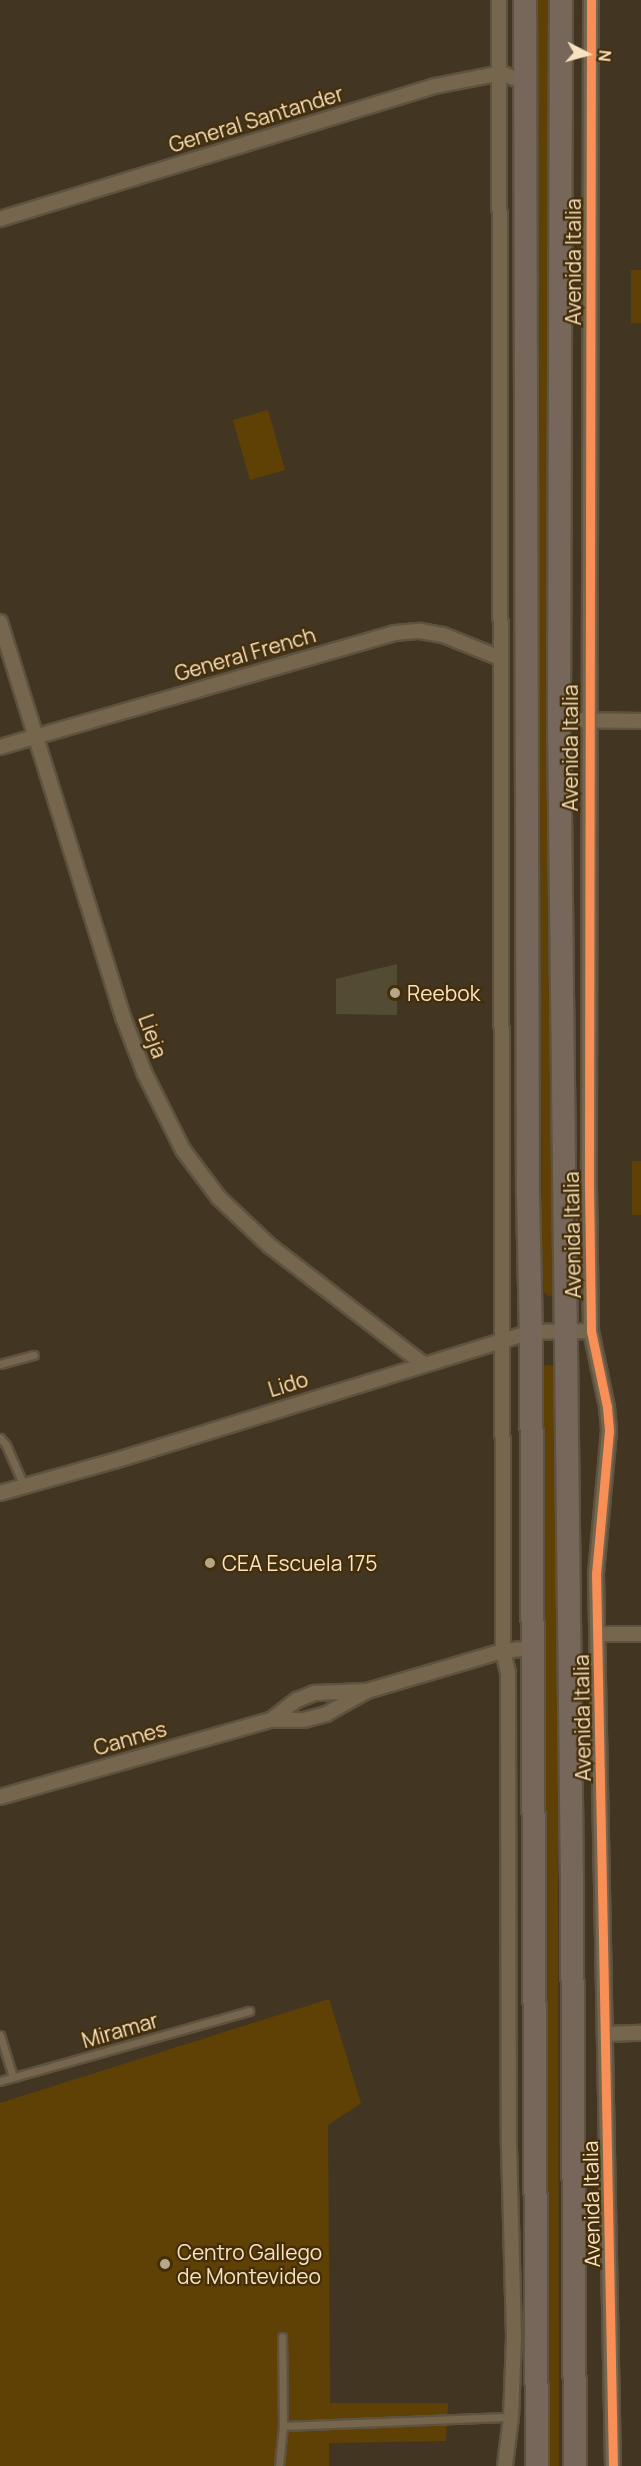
<!DOCTYPE html>
<html>
<head>
<meta charset="utf-8">
<style>
	body { margin:0 }
	#map { position:relative; width:641px; height:2466px; overflow:hidden; background:#423622; font-family:Manrope,sans-serif }
	div>[style] { position:absolute }
	.green>* { inset:0; background:#604105 }
	.building>* { inset:0; background:#544b33 }
	.roads { filter:drop-shadow(2px 0 #5e5240) drop-shadow(-2px 0 #5e5240) drop-shadow(0 2px #5e5240) drop-shadow(0 -2px #5e5240) }
	.lane>* { height:7px; margin:-3.5px; padding:0 3.5px; transform-origin:3.5px; border-radius:3.5px; background:#75664d }
	.street>* { height:14px; margin:-7px; padding:0 7px; transform-origin:7px; border-radius:7px; background:#75664d }
	.primary>* { height:22px; margin:-11px; padding:0 11px; transform-origin:11px; border-radius:11px; background:#77675b }
	.cycleway>* { height:9px; margin:-4.5px; padding:0 4.5px; transform-origin:4.5px; border-radius:4.5px; background:#f78f57 }
	.dots>* { width:16px; height:16px; translate:-50% -50%; box-sizing:border-box; border:3px solid #442e09; border-radius:50% }
	span { translate:-50% -50%; white-space:nowrap; text-align:center; line-height:1.15; -webkit-text-stroke:4.5px #442e09; paint-order:stroke }
	.street-label { font-size:21px; color:#f8e2c1 }
	.poi-label { font-size:21px; color:#f8e2c1 }
	.left { translate:0 -50%; text-align:left }
	.north { position:absolute; left:557px; top:24px; width:60px; height:60px; -webkit-text-stroke:4px #442e09; paint-order:stroke; rotate:96deg; font-size:16px; font-weight:700; line-height:24px; text-align:center; color:#f8e2c1 }
	.north::after { content:''; display:block; margin:auto; width:21px; height:27px; background:#f8e2c1; clip-path:polygon(50% 0,100% 100%,50% 72%,0 100%) }
</style>
</head>
<body>
<div id="map">
	<div class="green">
		<div style="clip-path:polygon(537px 0,552px 0,557px 1293px,550px 1297px,542px 1291px)"></div>
		<div style="clip-path:polygon(631px 270px,641px 270px,641px 323px,631px 323px)"></div>
		<div style="clip-path:polygon(268px 410px,285px 470px,250px 480px,233px 420px)"></div>
		<div style="clip-path:polygon(632px 1161px,641px 1161px,641px 1215px,632px 1215px)"></div>
		<div style="clip-path:polygon(546px 1365px,554px 1366px,557px 1384px,559px 2466px,544px 2466px,541px 1369px)"></div>
		<div style="clip-path:polygon(329px 1999px,361px 2103px,328px 2125px,330px 2403px,448px 2403px,446px 2441px,329px 2443px,329px 2466px,0 2466px,0 2103px)"></div>
	</div>
	<div class="building">
		<div style="clip-path:polygon(397px 964px,397px 1015px,336px 1014px,336px 979px)"></div>
	</div>
	<div class="roads">
		<div class="lane">
			<div style="left:0;top:1364px;width:35px;rotate:-15deg"></div>
			<div style="left:0;top:1438px;width:9px;rotate:49deg"></div>
			<div style="left:6px;top:1445px;width:45px;rotate:66.3deg"></div>
			<div style="left:0;top:2035px;width:44px;rotate:72.8deg"></div>
			<div style="left:0;top:2081px;width:259px;rotate:-15.7deg"></div>
			<div style="left:283px;top:2426px;width:228px;rotate:-2.3deg"></div>
			<div style="left:279px;top:2466px;width:40px;rotate:-84.3deg"></div>
			<div style="left:283px;top:2426px;width:89px;rotate:-90.6deg"></div>
		</div>
		<div class="street">
			<div style="left:499px;top:0;width:1651px;rotate:89.86deg"></div>
			<div style="left:503px;top:1651px;width:23px;rotate:77deg"></div>
			<div style="left:508px;top:1673px;width:473px;rotate:89.9deg"></div>
			<div style="left:509px;top:2146px;width:191px;rotate:88.5deg"></div>
			<div style="left:514px;top:2337px;width:80px;rotate:92.1deg"></div>
			<div style="left:511px;top:2417px;width:49px;rotate:97deg"></div>
			<div style="left:591px;top:0;width:1186px;rotate:90.1deg"></div>
			<div style="left:589px;top:1186px;width:145px;rotate:89.2deg"></div>
			<div style="left:591px;top:1331px;width:78px;rotate:78.1deg"></div>
			<div style="left:607px;top:1407px;width:24px;rotate:85deg"></div>
			<div style="left:609px;top:1431px;width:143px;rotate:95.2deg"></div>
			<div style="left:596px;top:1573px;width:893px;rotate:88.91deg"></div>
			<div style="left:0;top:219px;width:455px;rotate:-17deg"></div>
			<div style="left:435px;top:86px;width:67px;rotate:-11.1deg"></div>
			<div style="left:501px;top:73px;width:27px;rotate:22deg"></div>
			<div style="left:0;top:622px;width:414px;rotate:72.7deg"></div>
			<div style="left:123px;top:1017px;width:59px;rotate:69.1deg"></div>
			<div style="left:144px;top:1072px;width:87px;rotate:63.4deg"></div>
			<div style="left:183px;top:1150px;width:60px;rotate:53.1deg"></div>
			<div style="left:219px;top:1198px;width:70px;rotate:43.3deg"></div>
			<div style="left:270px;top:1246px;width:193px;rotate:37.6deg"></div>
			<div style="left:559px;top:720px;width:82px;rotate:0.7deg"></div>
			<div style="left:0;top:747px;width:411px;rotate:-16.1deg"></div>
			<div style="left:395px;top:633px;width:25px;rotate:-5deg"></div>
			<div style="left:420px;top:631px;width:23px;rotate:10deg"></div>
			<div style="left:443px;top:635px;width:61px;rotate:22deg"></div>
			<div style="left:0;top:1493px;width:118px;rotate:-15.7deg"></div>
			<div style="left:114px;top:1461px;width:436px;rotate:-17.2deg"></div>
			<div style="left:531px;top:1332px;width:60px;rotate:-1deg"></div>
			<div style="left:599px;top:1634px;width:42px"></div>
			<div style="left:271px;top:1720px;width:33px;rotate:-38deg"></div>
			<div style="left:297px;top:1700px;width:18px;rotate:-22deg"></div>
			<div style="left:314px;top:1693px;width:53px;rotate:-2.2deg"></div>
			<div style="left:0;top:1797px;width:282px;rotate:-15.9deg"></div>
			<div style="left:271px;top:1720px;width:33px"></div>
			<div style="left:304px;top:1720px;width:23px;rotate:-15deg"></div>
			<div style="left:326px;top:1714px;width:47px;rotate:-29.3deg"></div>
			<div style="left:367px;top:1691px;width:142px;rotate:-16.4deg"></div>
			<div style="left:503px;top:1651px;width:30px;rotate:-6deg"></div>
			<div style="left:606px;top:2034px;width:35px;rotate:-2deg"></div>
		</div>
		<div class="primary">
			<div style="left:525px;top:0;width:1194px;rotate:89.86deg"></div>
			<div style="left:528px;top:1194px;width:138px;rotate:88.8deg"></div>
			<div style="left:531px;top:1332px;width:1134px;rotate:89.7deg"></div>
			<div style="left:561px;top:0;width:720px;rotate:90.16deg"></div>
			<div style="left:559px;top:720px;width:1159px;rotate:89.36deg"></div>
			<div style="left:572px;top:1879px;width:587px;rotate:89.71deg"></div>
		</div>
	</div>
	<div class="cycleway">
		<div style="left:591px;top:0;width:1186px;rotate:90.1deg"></div>
		<div style="left:589px;top:1186px;width:145px;rotate:89.2deg"></div>
		<div style="left:591px;top:1331px;width:78px;rotate:78.1deg"></div>
		<div style="left:607px;top:1407px;width:24px;rotate:85deg"></div>
		<div style="left:609px;top:1431px;width:143px;rotate:95.2deg"></div>
		<div style="left:596px;top:1573px;width:893px;rotate:88.91deg"></div>
	</div>
	<div class="dots">
		<div style="left:395px;top:993px;background:#b8a689"></div>
		<div style="left:210px;top:1563px;background:#b8a689"></div>
		<div style="left:165px;top:2264px;background:#b8a689"></div>
	</div>
	<div class="street-label">
		<span style="left:256px;top:119px;rotate:-17deg">General Santander</span>
		<span style="left:573px;top:262px;rotate:-90deg">Avenida Italia</span>
		<span style="left:245px;top:654px;rotate:-16deg">General French</span>
		<span style="left:570px;top:748px;rotate:-90deg">Avenida Italia</span>
		<span style="left:153px;top:1036px;rotate:70deg">Lieja</span>
		<span style="left:572px;top:1235px;rotate:-91deg">Avenida Italia</span>
		<span style="left:288px;top:1384px;rotate:-17deg">Lido</span>
		<span style="left:582px;top:1718px;rotate:-91deg">Avenida Italia</span>
		<span style="left:130px;top:1738px;rotate:-16deg">Cannes</span>
		<span style="left:120px;top:2030px;rotate:-16deg">Miramar</span>
		<span style="left:591px;top:2204px;rotate:-91deg">Avenida Italia</span>
	</div>
	<div class="poi-label">
		<span class="left" style="left:407px;top:993px">Reebok</span>
		<span class="left" style="left:222px;top:1563px">CEA Escuela 175</span>
		<span class="left" style="left:177px;top:2264px">Centro Gallego<br>de Montevideo</span>
	</div>
	<div class="north">N</div>
</div>
</body>
</html>
